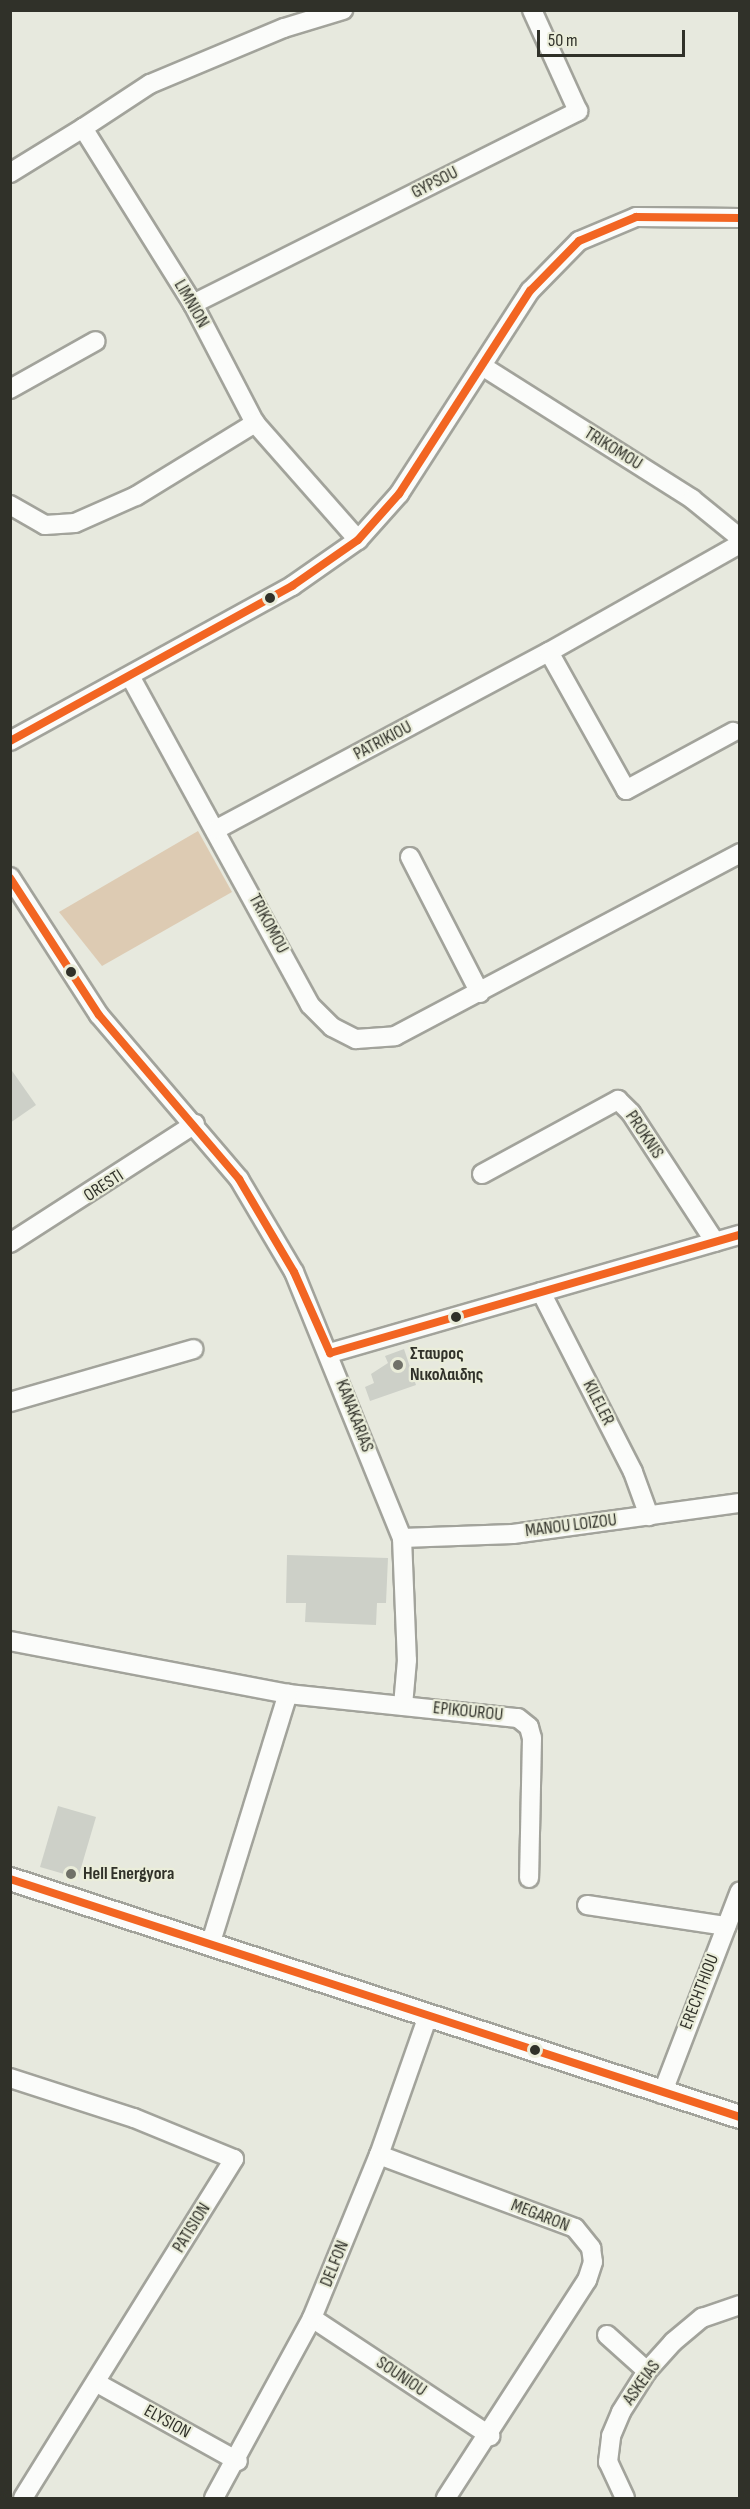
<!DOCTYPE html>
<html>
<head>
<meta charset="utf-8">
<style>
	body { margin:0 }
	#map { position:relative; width:750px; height:2509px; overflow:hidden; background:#e7e9de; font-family:"Sofia Sans Condensed",sans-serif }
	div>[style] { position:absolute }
	.green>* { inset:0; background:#ddcbb3 }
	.building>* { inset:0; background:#cdd0c8 }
	.roads { filter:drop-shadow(2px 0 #a2a39b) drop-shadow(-2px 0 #a2a39b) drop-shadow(0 2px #a2a39b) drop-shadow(0 -2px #a2a39b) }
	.minor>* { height:18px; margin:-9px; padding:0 9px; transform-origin:9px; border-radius:9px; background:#fbfcfa }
	.tertiary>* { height:22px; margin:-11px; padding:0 11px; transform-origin:11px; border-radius:11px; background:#fbfcfa }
	.bus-1>* { height:8px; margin:-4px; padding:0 4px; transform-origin:4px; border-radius:4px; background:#f26522 }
	.dots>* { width:16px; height:16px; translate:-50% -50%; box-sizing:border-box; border:3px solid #eaedda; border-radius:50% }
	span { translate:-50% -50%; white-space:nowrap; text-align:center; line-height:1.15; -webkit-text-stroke:4.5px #eaedda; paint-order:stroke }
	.street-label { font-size:18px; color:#303129 }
	.poi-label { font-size:18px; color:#303129; font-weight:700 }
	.left { translate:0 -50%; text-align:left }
	.frame { position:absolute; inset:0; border:12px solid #303129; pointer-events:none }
	.scale { position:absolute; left:537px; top:30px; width:148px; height:27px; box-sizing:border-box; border:3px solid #303129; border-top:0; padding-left:8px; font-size:18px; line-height:21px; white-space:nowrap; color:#303129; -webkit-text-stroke:4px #eaedda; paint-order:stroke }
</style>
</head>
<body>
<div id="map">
	<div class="green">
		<div style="clip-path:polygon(198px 831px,232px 892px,102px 966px,59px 912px)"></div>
	</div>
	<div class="building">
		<div style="clip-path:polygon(10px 1068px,36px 1105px,10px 1123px)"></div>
		<div style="clip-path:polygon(404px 1349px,416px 1385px,370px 1401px,365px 1387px,374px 1383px,371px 1374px,388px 1363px,385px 1356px)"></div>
		<div style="clip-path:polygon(287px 1555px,388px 1558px,386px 1603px,377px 1603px,376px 1625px,305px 1622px,306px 1603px,286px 1603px)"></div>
		<div style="clip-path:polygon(58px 1806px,96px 1817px,78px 1878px,40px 1867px)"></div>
	</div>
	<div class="roads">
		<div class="minor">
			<div style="left:83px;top:128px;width:80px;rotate:-33.3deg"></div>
			<div style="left:150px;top:84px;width:145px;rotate:-22.7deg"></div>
			<div style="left:284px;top:28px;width:62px;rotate:-17deg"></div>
			<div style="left:10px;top:173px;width:86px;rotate:-31.7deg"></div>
			<div style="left:83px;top:128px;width:208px;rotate:58deg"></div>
			<div style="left:193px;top:304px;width:134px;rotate:62.5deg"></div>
			<div style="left:255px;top:423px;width:156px;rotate:48.6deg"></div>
			<div style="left:193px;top:304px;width:431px;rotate:-26.6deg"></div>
			<div style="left:578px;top:111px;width:111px;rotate:-114.5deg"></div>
			<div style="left:482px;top:366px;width:249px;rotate:32.3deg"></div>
			<div style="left:692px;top:499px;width:62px;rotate:39.1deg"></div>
			<div style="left:10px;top:389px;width:98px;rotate:-29.2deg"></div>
			<div style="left:10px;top:505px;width:40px;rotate:29.7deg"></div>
			<div style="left:45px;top:525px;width:30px;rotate:-4deg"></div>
			<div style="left:75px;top:523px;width:67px;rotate:-23.9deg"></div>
			<div style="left:136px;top:496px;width:140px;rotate:-31.5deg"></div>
			<div style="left:549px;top:652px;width:158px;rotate:60.8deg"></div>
			<div style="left:626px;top:790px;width:122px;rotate:-28.5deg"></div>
			<div style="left:130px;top:676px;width:375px;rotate:61.3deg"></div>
			<div style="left:310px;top:1005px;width:31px;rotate:45deg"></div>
			<div style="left:332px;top:1027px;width:27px;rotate:27deg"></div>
			<div style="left:356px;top:1039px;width:39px;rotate:-4deg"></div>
			<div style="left:395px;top:1036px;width:391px;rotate:-27.9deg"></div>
			<div style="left:10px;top:741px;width:322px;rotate:-28.8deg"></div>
			<div style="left:292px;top:586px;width:80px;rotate:-34.9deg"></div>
			<div style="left:358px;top:540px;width:62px;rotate:-48.3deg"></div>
			<div style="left:399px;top:494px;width:242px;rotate:-57.2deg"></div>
			<div style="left:530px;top:291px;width:70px;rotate:-45.6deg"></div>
			<div style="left:579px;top:241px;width:62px;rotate:-22.8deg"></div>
			<div style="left:636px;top:217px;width:104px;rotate:0.6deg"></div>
			<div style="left:217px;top:829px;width:376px;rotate:-28.1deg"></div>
			<div style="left:549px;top:652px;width:219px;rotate:-29.5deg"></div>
			<div style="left:410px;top:857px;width:153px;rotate:62.8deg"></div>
			<div style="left:10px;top:877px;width:164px;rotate:57.2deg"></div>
			<div style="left:99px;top:1015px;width:216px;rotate:49.5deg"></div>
			<div style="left:239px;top:1179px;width:108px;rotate:59.4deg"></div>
			<div style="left:294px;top:1272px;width:287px;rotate:67.9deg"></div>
			<div style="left:402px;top:1538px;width:122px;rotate:87.7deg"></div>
			<div style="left:407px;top:1660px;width:46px;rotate:95deg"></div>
			<div style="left:482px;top:1174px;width:155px;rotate:-28.6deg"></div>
			<div style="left:618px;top:1100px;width:18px;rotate:45deg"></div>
			<div style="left:631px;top:1113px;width:154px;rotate:56.9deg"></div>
			<div style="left:10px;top:1243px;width:220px;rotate:-32.8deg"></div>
			<div style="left:541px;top:1292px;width:202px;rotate:62.9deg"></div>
			<div style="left:633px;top:1472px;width:47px;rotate:70deg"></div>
			<div style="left:330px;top:1353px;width:427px;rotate:-16.1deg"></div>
			<div style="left:10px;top:1402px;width:191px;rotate:-16.1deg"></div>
			<div style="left:402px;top:1538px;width:111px;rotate:-2.1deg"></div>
			<div style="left:513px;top:1534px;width:229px;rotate:-7.8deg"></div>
			<div style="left:10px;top:1641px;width:283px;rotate:10.8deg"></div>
			<div style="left:288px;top:1694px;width:231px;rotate:6deg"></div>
			<div style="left:518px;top:1718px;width:14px;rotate:39deg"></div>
			<div style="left:529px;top:1727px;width:11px;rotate:75deg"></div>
			<div style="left:532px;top:1738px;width:140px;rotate:91.2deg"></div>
			<div style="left:587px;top:1905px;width:141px;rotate:8.6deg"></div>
			<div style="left:211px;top:1942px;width:260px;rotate:-72.8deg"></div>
			<div style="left:10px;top:2078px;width:130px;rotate:17.9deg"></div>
			<div style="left:134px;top:2118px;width:108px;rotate:22.3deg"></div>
			<div style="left:234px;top:2159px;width:399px;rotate:121.9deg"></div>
			<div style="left:662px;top:2094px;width:217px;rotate:-69deg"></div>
			<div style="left:379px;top:2155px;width:209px;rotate:20.4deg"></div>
			<div style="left:575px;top:2228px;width:26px;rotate:51deg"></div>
			<div style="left:591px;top:2248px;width:14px;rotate:82deg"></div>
			<div style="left:593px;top:2262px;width:19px;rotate:108deg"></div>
			<div style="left:587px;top:2280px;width:260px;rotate:122.9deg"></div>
			<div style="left:312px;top:2318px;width:214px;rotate:33.5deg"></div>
			<div style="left:607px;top:2335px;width:54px;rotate:42deg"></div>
			<div style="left:97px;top:2383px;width:161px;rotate:29deg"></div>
			<div style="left:214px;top:2498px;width:205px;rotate:-61.4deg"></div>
			<div style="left:312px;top:2318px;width:176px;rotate:-67.7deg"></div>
			<div style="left:379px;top:2155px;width:147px;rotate:-70.6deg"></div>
			<div style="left:625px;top:2498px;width:40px;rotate:-115deg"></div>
			<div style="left:608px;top:2462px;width:26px;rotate:-83deg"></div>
			<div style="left:611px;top:2436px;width:26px;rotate:-67deg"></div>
			<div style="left:621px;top:2412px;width:49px;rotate:-57.6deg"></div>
			<div style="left:647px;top:2371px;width:39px;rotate:-48deg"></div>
			<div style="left:673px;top:2342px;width:38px;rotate:-40deg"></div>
			<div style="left:702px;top:2318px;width:40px;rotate:-18.9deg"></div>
		</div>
		<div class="tertiary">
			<div style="left:10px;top:1879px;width:768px;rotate:18.06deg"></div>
		</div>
	</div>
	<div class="bus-1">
		<div style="left:10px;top:741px;width:322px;rotate:-28.8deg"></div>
		<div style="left:292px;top:586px;width:80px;rotate:-34.9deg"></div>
		<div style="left:358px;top:540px;width:62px;rotate:-48.3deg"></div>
		<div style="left:399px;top:494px;width:242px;rotate:-57.2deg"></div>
		<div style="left:530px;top:291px;width:70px;rotate:-45.6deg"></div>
		<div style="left:579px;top:241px;width:62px;rotate:-22.8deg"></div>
		<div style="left:636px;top:217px;width:104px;rotate:0.6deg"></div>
		<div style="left:10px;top:878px;width:163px;rotate:57deg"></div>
		<div style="left:99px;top:1015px;width:216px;rotate:49.5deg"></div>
		<div style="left:239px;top:1179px;width:108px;rotate:59.4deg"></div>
		<div style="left:294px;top:1272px;width:89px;rotate:66deg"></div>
		<div style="left:330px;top:1353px;width:427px;rotate:-16.1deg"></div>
		<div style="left:10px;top:1879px;width:768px;rotate:18.06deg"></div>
	</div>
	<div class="dots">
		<div style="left:270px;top:598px;background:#303129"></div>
		<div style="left:71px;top:972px;background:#303129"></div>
		<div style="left:456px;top:1317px;background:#303129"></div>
		<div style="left:398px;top:1365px;background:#707168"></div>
		<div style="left:71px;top:1874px;background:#707168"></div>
		<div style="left:535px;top:2050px;background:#303129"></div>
	</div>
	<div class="street-label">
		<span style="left:435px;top:183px;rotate:-27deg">GYPSOU</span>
		<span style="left:191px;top:304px;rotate:60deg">LIMNION</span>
		<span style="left:613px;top:449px;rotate:32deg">TRIKOMOU</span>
		<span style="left:383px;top:741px;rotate:-28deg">PATRIKIOU</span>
		<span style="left:268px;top:924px;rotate:62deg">TRIKOMOU</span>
		<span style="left:644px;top:1135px;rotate:56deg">PROKNIS</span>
		<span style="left:104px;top:1186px;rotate:-33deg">ORESTI</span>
		<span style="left:598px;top:1403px;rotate:63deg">KILELER</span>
		<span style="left:354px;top:1416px;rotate:69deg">KANAKARIAS</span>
		<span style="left:571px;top:1526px;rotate:-7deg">MANOU LOIZOU</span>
		<span style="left:468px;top:1712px;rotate:6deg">EPIKOUROU</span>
		<span style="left:700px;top:1992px;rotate:-69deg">ERECHTHIOU</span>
		<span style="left:540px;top:2216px;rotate:21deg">MEGARON</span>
		<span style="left:192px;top:2228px;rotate:-58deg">PATISION</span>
		<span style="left:335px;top:2264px;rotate:-68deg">DELFON</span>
		<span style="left:401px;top:2377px;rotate:34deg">SOUNIOU</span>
		<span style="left:642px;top:2383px;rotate:-54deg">ASKEIAS</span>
		<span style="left:167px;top:2422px;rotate:29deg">ELYSION</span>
	</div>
	<div class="poi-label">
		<span class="left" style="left:410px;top:1365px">Σταυρος<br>Νικολαιδης</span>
		<span class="left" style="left:83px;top:1874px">Hell Energyora</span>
	</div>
	<div class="frame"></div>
	<div class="scale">50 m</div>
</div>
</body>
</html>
